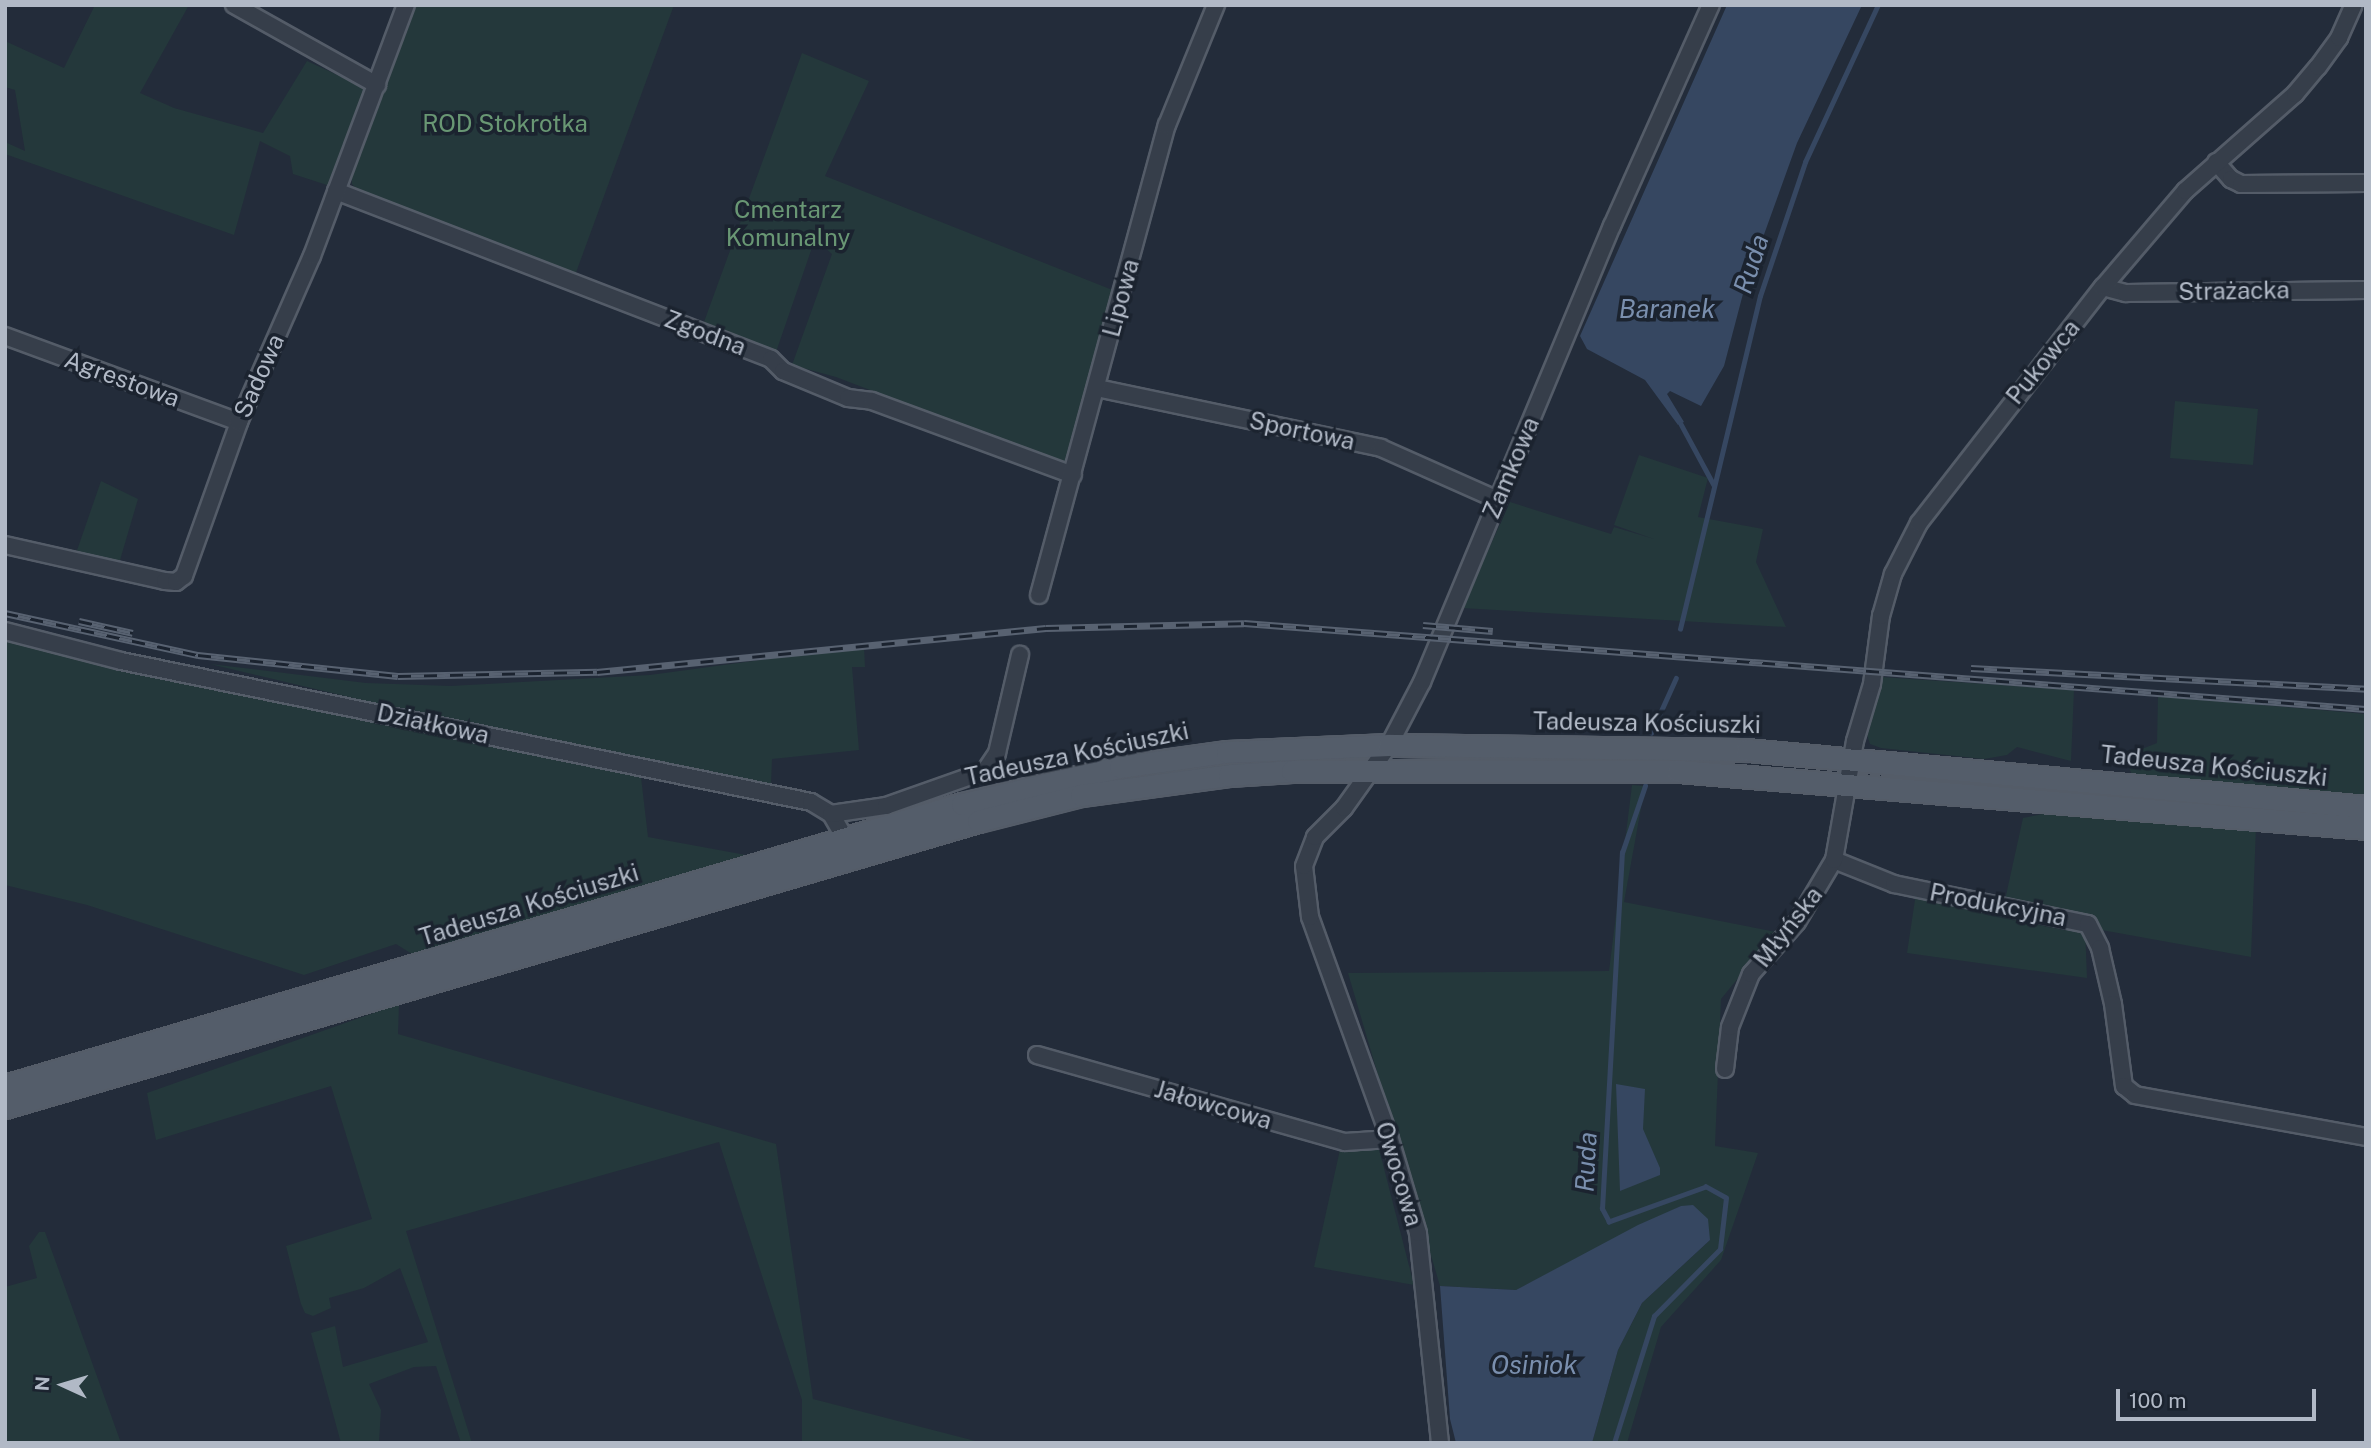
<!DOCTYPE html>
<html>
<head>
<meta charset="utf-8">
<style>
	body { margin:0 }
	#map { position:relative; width:2371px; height:1448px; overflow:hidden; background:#232c3a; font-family:"Public Sans",sans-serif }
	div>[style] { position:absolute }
	.green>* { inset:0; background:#24383b }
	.water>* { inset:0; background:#364761 }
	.stream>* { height:4.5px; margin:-2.25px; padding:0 2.25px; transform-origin:2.25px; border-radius:2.25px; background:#364761 }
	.roads { filter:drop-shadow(2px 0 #545c68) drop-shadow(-2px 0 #545c68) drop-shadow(0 2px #545c68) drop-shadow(0 -2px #545c68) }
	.minor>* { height:16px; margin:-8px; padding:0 8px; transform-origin:8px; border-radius:8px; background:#363e4a }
	.major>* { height:21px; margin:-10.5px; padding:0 10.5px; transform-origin:10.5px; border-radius:10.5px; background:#545d6a }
	.rail>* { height:7px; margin-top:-3.5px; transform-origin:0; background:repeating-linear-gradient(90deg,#1b232f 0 13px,#586271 0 26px); box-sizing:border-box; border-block:2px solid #586271 }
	span { translate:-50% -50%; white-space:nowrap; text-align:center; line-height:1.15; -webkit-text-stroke:7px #1b232f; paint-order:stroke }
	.park-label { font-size:24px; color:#699774 }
	.street-label { font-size:24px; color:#b1b9c6 }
	.water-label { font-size:26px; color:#7a8fae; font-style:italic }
	.frame { position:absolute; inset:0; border:7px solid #b1b9c6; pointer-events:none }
	.north { position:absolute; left:28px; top:1350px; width:70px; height:70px; -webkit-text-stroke:5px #1b232f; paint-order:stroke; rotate:274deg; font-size:19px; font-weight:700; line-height:28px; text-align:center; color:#b1b9c6 }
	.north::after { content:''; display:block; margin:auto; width:24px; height:32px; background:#b1b9c6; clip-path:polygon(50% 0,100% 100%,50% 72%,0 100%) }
	.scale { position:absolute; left:2116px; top:1389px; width:200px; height:32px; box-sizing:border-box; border:4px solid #b1b9c6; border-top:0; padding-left:9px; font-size:21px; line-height:24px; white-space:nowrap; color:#b1b9c6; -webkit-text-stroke:5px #1b232f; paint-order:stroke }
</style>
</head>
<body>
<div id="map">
	<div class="green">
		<div style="clip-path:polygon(95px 5px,189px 5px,140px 93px,174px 108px,263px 133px,307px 61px,368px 89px,330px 186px,293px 174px,290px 156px,260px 141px,234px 235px,5px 154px,5px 142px,25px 151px,15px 90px,5px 87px,5px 41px,64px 68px)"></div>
		<div style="clip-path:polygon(411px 5px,674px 5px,574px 278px,361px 194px,352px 184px,352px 173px)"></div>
		<div style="clip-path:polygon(802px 53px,869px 81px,825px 176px,1115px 291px,1064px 464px,836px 377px,792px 365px,832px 254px,815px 239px,776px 352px,704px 322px)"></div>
		<div style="clip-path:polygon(2175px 401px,2258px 409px,2253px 465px,2170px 458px)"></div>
		<div style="clip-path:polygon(1639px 455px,1708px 478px,1698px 517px,1763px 529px,1756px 562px,1786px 627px,1462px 608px,1510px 502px,1611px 534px,1614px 527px,1654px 539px,1614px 525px)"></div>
		<div style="clip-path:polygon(101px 481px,138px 499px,118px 567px,74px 559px)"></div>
		<div style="clip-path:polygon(5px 641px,641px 777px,648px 837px,746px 855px,412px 954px,396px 944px,304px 975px,87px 905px,5px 885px)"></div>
		<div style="clip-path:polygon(864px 646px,865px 667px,852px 667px,859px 750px,772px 759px,771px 785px,476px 727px,210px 664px,366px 683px,450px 686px,650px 675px)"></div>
		<div style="clip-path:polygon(1881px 677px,2074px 690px,2071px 761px,2017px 747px,2007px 755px,1984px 759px,1881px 748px,1870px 744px,1866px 732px)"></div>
		<div style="clip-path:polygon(2158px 696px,2366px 714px,2366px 798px,2132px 775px,2124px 756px,2157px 743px)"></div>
		<div style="clip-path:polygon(1632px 785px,1645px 786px,1624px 902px,1776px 932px,1721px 999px,1715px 1146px,1758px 1153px,1721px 1260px,1661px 1327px,1627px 1443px,1592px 1443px,1618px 1350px,1642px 1303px,1710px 1240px,1681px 1206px,1516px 1290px,1440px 1286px,1348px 973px,1609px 971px)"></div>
		<div style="clip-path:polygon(2047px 813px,2256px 827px,2251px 957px,2085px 927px,2087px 978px,1907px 953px,1916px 893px,2005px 900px,2023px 818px)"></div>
		<div style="clip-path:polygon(399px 1004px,398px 1034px,776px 1144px,813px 1399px,983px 1443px,802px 1443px,802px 1400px,719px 1142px,406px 1231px,472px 1443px,461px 1443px,436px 1366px,414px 1367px,369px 1384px,381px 1410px,379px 1442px,341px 1443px,311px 1333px,335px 1326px,343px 1367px,428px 1342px,400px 1268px,364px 1288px,329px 1298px,331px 1308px,313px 1316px,305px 1313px,301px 1304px,286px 1246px,372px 1219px,331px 1086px,156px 1140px,147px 1093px)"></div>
		<div style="clip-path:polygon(1341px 1145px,1379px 1149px,1414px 1285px,1314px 1267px)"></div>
		<div style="clip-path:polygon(39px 1232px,45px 1232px,121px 1443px,5px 1443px,5px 1287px,37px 1278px,29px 1246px)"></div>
	</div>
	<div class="water">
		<div style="clip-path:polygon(1727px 5px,1862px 5px,1797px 143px,1744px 290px,1724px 366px,1701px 406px,1670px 391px,1667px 394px,1684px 422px,1678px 425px,1645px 380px,1587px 349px,1580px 336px)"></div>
		<div style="clip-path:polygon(1616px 1084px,1645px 1089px,1643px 1129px,1660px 1168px,1660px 1175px,1620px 1191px)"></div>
		<div style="clip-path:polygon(1693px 1205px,1708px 1219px,1710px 1240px,1642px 1303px,1618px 1350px,1592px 1443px,1456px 1443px,1450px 1419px,1440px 1286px,1516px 1290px,1638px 1225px,1681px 1206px)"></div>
	</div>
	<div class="stream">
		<div style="left:1681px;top:424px;width:69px;rotate:61.6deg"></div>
		<div style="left:1680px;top:629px;width:342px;rotate:-76.5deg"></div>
		<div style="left:1760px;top:296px;width:141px;rotate:-71.4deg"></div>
		<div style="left:1805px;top:162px;width:173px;rotate:-65.1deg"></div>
		<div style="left:1651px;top:733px;width:60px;rotate:-65.6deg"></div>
		<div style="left:1614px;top:1443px;width:133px;rotate:-72.5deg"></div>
		<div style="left:1654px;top:1316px;width:94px;rotate:-45.4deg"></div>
		<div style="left:1720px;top:1249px;width:51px;rotate:-83.3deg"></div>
		<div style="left:1726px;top:1198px;width:23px;rotate:-151deg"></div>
		<div style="left:1706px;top:1187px;width:103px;rotate:160.2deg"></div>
		<div style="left:1609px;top:1222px;width:15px;rotate:-118deg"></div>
		<div style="left:1602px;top:1209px;width:357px;rotate:-86.8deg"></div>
		<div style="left:1622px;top:853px;width:71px;rotate:-71.1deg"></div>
	</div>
	<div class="roads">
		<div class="minor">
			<div style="left:234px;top:5px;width:164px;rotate:29.2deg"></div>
			<div style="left:2216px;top:162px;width:23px;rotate:49deg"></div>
			<div style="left:2231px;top:179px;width:11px;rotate:27deg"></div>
			<div style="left:2241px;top:184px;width:125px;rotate:-0.5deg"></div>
			<div style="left:336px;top:191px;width:466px;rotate:21.1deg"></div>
			<div style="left:771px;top:359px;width:17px;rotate:45deg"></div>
			<div style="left:783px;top:371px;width:70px;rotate:22.6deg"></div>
			<div style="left:848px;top:398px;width:24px;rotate:7deg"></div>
			<div style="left:872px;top:401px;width:214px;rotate:20.2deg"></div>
			<div style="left:2103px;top:287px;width:24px;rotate:15deg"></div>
			<div style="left:2126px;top:293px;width:240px;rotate:-0.7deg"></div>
			<div style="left:5px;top:336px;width:249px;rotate:20.2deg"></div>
			<div style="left:1097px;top:388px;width:290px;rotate:11.9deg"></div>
			<div style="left:1381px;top:448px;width:128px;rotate:24deg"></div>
			<div style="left:5px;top:545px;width:164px;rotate:12.7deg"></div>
			<div style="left:165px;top:581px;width:11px;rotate:5deg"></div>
			<div style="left:176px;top:582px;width:10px;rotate:-37deg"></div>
			<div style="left:184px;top:576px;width:164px;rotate:-70.3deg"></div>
			<div style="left:239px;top:422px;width:181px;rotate:-66.3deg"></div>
			<div style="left:312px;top:256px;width:268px;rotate:-69.5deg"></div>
			<div style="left:1039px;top:595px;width:487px;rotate:-74.8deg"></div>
			<div style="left:1167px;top:125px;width:130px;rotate:-67.8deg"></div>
			<div style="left:5px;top:631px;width:120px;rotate:14.5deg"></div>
			<div style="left:121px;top:661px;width:704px;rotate:11.55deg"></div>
			<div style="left:811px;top:802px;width:23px;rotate:31deg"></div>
			<div style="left:831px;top:814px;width:28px;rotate:60deg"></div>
			<div style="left:831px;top:814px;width:56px;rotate:-8.3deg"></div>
			<div style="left:886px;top:806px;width:105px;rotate:-19.5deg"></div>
			<div style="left:985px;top:771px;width:22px;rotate:-56deg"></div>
			<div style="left:997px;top:753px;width:101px;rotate:-76.8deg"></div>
			<div style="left:1834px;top:860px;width:65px;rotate:21.8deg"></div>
			<div style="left:1894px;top:884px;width:198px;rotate:11.7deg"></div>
			<div style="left:2088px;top:924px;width:27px;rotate:63deg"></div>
			<div style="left:2100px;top:948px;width:57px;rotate:76.9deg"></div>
			<div style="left:2113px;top:1004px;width:83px;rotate:82.4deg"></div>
			<div style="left:2124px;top:1086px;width:14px;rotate:39deg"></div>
			<div style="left:2135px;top:1095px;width:235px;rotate:10.3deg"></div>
			<div style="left:1037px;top:1055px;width:320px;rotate:15.8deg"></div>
			<div style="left:1345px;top:1142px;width:45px;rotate:-3.8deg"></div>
			<div style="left:1725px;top:1069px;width:42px;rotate:-83.2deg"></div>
			<div style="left:1730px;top:1027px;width:57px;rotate:-68.4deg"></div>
			<div style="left:1751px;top:974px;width:69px;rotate:-48.5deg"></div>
			<div style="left:1797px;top:922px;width:72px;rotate:-59.2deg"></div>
			<div style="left:1834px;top:860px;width:121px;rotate:-80deg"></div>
			<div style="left:1855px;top:741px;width:59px;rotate:-73.4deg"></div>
			<div style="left:1872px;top:684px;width:69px;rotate:-82.5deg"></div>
			<div style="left:1881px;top:616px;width:44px;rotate:-74.1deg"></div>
			<div style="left:1893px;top:574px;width:57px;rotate:-63deg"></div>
			<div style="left:1919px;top:523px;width:299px;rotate:-52.1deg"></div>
			<div style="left:2103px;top:287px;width:126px;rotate:-49.5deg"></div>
			<div style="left:2185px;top:191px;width:147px;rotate:-41.4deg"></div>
			<div style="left:2295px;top:94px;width:35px;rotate:-50deg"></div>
			<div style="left:2318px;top:67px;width:36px;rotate:-54deg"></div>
			<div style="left:2339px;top:38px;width:36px;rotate:-66deg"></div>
			<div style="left:1440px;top:1443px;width:211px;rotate:-96deg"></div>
			<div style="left:1418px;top:1233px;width:98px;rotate:-106.6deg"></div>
			<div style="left:1390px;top:1139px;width:236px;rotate:-109.8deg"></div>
			<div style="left:1310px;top:917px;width:51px;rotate:-96.7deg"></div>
			<div style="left:1304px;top:866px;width:31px;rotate:-69deg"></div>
			<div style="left:1315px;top:837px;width:41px;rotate:-45deg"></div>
			<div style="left:1344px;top:808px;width:77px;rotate:-54.5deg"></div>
			<div style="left:1389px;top:745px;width:71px;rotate:-62.4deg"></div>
			<div style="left:1422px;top:682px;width:494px;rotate:-67.4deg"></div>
			<div style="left:1612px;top:226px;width:242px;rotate:-65.9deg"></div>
		</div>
		<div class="major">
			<div style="left:5px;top:1086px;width:998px;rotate:-16.42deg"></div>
			<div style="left:962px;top:804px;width:162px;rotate:-13.2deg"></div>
			<div style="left:1120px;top:767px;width:108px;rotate:-8deg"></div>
			<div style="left:1227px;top:752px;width:162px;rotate:-2.5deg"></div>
			<div style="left:1389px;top:745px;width:358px;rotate:0.8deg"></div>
			<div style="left:1747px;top:750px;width:622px;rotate:5.26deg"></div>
			<div style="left:5px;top:1107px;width:1014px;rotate:-16.38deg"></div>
			<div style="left:978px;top:821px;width:106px;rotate:-14.2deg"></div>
			<div style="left:1081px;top:795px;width:149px;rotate:-7.7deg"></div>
			<div style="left:1229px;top:775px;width:63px;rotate:-3.6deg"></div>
			<div style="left:1292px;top:771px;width:386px"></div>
			<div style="left:1678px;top:771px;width:690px;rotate:4.74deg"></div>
		</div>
	</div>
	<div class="rail">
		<div style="left:5px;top:613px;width:198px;rotate:12.3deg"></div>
		<div style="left:198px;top:655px;width:201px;rotate:6deg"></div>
		<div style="left:398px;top:676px;width:199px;rotate:-1.2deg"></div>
		<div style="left:597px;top:672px;width:451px;rotate:-5.6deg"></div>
		<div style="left:1046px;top:628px;width:198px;rotate:-1.4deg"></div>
		<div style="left:1244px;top:623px;width:1125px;rotate:4.38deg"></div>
		<div style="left:79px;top:621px;width:55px;rotate:12.5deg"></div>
		<div style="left:1423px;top:625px;width:70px;rotate:4.9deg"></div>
		<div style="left:1971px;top:668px;width:396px;rotate:3deg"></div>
	</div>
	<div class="park-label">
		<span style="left:505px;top:124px">ROD Stokrotka</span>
		<span style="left:788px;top:224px">Cmentarz<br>Komunalny</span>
	</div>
	<div class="street-label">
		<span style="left:2234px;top:291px;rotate:-1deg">Strażacka</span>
		<span style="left:1121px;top:298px;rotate:-75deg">Lipowa</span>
		<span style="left:705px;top:333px;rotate:21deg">Zgodna</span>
		<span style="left:2043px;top:362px;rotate:-51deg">Pukowca</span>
		<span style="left:259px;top:376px;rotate:-66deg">Sadowa</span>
		<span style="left:122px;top:379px;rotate:20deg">Agrestowa</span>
		<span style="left:1302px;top:431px;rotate:12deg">Sportowa</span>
		<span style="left:1511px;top:468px;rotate:-67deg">Zamkowa</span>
		<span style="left:1647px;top:723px;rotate:1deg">Tadeusza Kościuszki</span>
		<span style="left:433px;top:724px;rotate:12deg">Działkowa</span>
		<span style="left:1077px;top:754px;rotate:-12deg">Tadeusza Kościuszki</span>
		<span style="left:2214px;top:766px;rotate:6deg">Tadeusza Kościuszki</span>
		<span style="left:529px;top:905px;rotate:-17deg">Tadeusza Kościuszki</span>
		<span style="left:1998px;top:905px;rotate:11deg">Produkcyjna</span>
		<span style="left:1788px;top:927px;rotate:-52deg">Młyńska</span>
		<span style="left:1213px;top:1105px;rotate:16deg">Jałowcowa</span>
		<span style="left:1399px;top:1174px;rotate:73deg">Owocowa</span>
	</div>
	<div class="water-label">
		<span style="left:1751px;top:264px;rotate:-72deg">Ruda</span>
		<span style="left:1667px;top:309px">Baranek</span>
		<span style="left:1586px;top:1162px;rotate:-87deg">Ruda</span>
		<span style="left:1534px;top:1365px">Osiniok</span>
	</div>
	<div class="frame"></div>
	<div class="north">N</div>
	<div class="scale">100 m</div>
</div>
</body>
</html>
